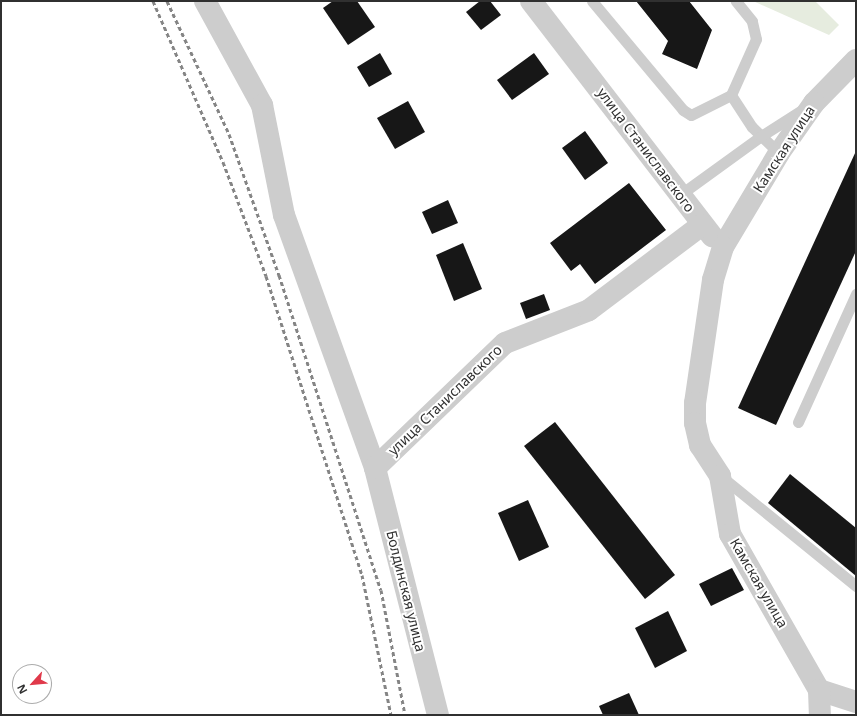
<!DOCTYPE html>
<html>
<head>
<meta charset="utf-8">
<style>
	body { margin:0 }
	#map { position:relative; width:857px; height:716px; overflow:hidden; background:#fff; font-family:"Noto Sans",sans-serif }
	div>[style] { position:absolute }
	.green>* { inset:0; background:#e6ecdf }
	.building>* { inset:0; background:#171717 }
	.lane>* { height:11px; margin:-5.5px; padding:0 5.5px; transform-origin:5.5px; border-radius:5.5px; background:#cdcdcd }
	.street>* { height:22px; margin:-11px; padding:0 11px; transform-origin:11px; border-radius:11px; background:#cdcdcd }
	.rail>* { height:3px; margin-top:-1.5px; transform-origin:0; background:repeating-linear-gradient(90deg,#858585 0 4px,transparent 0 7px) }
	span { translate:-50% -50%; white-space:nowrap; text-align:center; line-height:1.15; -webkit-text-stroke:4px #fff; paint-order:stroke }
	.street-label { font-size:14px; color:#303030 }
	.frame { position:absolute; inset:0; border:2px solid #303030; pointer-events:none }
	.north { position:absolute; left:12px; top:664px; width:40px; height:40px; box-sizing:border-box; background:#fff; border:1px solid #acacac; border-radius:50%; rotate:243deg; font-size:11px; font-weight:700; line-height:16px; text-align:center; color:#303030 }
	.north::after { content:''; display:block; margin:auto; width:14px; height:18px; background:#e0394a; clip-path:polygon(50% 0,100% 100%,50% 72%,0 100%) }
</style>
</head>
<body>
<div id="map">
	<div class="green">
		<div style="clip-path:polygon(753px 1px,815px 1px,839px 25px,829px 35px)"></div>
	</div>
	<div class="building">
		<div style="clip-path:polygon(333px 1px,357px 1px,375px 27px,348px 45px,323px 8px)"></div>
		<div style="clip-path:polygon(480px 1px,490px 1px,501px 15px,481px 30px,466px 12px)"></div>
		<div style="clip-path:polygon(636px 1px,689px 1px,712px 30px,697px 69px,662px 54px,668px 41px)"></div>
		<div style="clip-path:polygon(380px 53px,392px 74px,369px 87px,357px 67px)"></div>
		<div style="clip-path:polygon(534px 53px,549px 74px,512px 100px,497px 80px)"></div>
		<div style="clip-path:polygon(408px 101px,425px 132px,395px 149px,377px 118px)"></div>
		<div style="clip-path:polygon(585px 131px,608px 163px,585px 180px,562px 148px)"></div>
		<div style="clip-path:polygon(856px 151px,856px 251px,776px 425px,738px 408px)"></div>
		<div style="clip-path:polygon(629px 183px,666px 230px,595px 284px,580px 264px,571px 271px,550px 243px)"></div>
		<div style="clip-path:polygon(448px 200px,458px 223px,432px 234px,422px 212px)"></div>
		<div style="clip-path:polygon(463px 243px,482px 289px,454px 301px,436px 255px)"></div>
		<div style="clip-path:polygon(544px 294px,550px 310px,526px 319px,520px 303px)"></div>
		<div style="clip-path:polygon(555px 422px,675px 575px,645px 599px,524px 446px)"></div>
		<div style="clip-path:polygon(790px 474px,856px 528px,856px 576px,768px 503px)"></div>
		<div style="clip-path:polygon(528px 500px,549px 547px,519px 561px,498px 513px)"></div>
		<div style="clip-path:polygon(732px 568px,744px 590px,711px 606px,699px 584px)"></div>
		<div style="clip-path:polygon(668px 611px,687px 651px,655px 668px,635px 628px)"></div>
		<div style="clip-path:polygon(629px 693px,639px 715px,603px 715px,599px 706px)"></div>
	</div>
	<div class="lane">
		<div style="left:592px;top:1px;width:142px;rotate:50.1deg"></div>
		<div style="left:683px;top:110px;width:9px;rotate:32deg"></div>
		<div style="left:691px;top:115px;width:45px;rotate:-26.6deg"></div>
		<div style="left:731px;top:95px;width:38px;rotate:57deg"></div>
		<div style="left:752px;top:127px;width:37px;rotate:44deg"></div>
		<div style="left:731px;top:95px;width:61px;rotate:-65.9deg"></div>
		<div style="left:756px;top:39px;width:18px;rotate:-103deg"></div>
		<div style="left:752px;top:21px;width:26px;rotate:-129deg"></div>
		<div style="left:681px;top:194px;width:99px;rotate:-35.9deg"></div>
		<div style="left:761px;top:136px;width:49px;rotate:-32.4deg"></div>
		<div style="left:798px;top:422px;width:141px;rotate:-65.6deg"></div>
		<div style="left:722px;top:477px;width:173px;rotate:39.1deg"></div>
	</div>
	<div class="street">
		<div style="left:205px;top:1px;width:119px;rotate:61.3deg"></div>
		<div style="left:262px;top:105px;width:112px;rotate:78.7deg"></div>
		<div style="left:284px;top:215px;width:269px;rotate:70.2deg"></div>
		<div style="left:375px;top:468px;width:255px;rotate:75.7deg"></div>
		<div style="left:531px;top:1px;width:297px;rotate:52.4deg"></div>
		<div style="left:856px;top:60px;width:60px;rotate:134.3deg"></div>
		<div style="left:814px;top:103px;width:61px;rotate:125deg"></div>
		<div style="left:779px;top:153px;width:109px;rotate:120.8deg"></div>
		<div style="left:723px;top:247px;width:34px;rotate:107deg"></div>
		<div style="left:713px;top:280px;width:124px;rotate:98.3deg"></div>
		<div style="left:695px;top:403px;width:20px;rotate:90deg"></div>
		<div style="left:695px;top:423px;width:23px;rotate:77deg"></div>
		<div style="left:700px;top:445px;width:37px;rotate:57deg"></div>
		<div style="left:720px;top:476px;width:59px;rotate:80.2deg"></div>
		<div style="left:730px;top:534px;width:180px;rotate:60.3deg"></div>
		<div style="left:819px;top:690px;width:39px;rotate:18deg"></div>
		<div style="left:375px;top:468px;width:180px;rotate:-43.9deg"></div>
		<div style="left:505px;top:343px;width:90px;rotate:-21.4deg"></div>
		<div style="left:589px;top:310px;width:141px;rotate:-37deg"></div>
		<div style="left:819px;top:690px;width:25px;rotate:88deg"></div>
	</div>
	<div class="rail">
		<div style="left:153px;top:1px;width:176px;rotate:66.5deg"></div>
		<div style="left:223px;top:162px;width:122px;rotate:69.3deg"></div>
		<div style="left:266px;top:276px;width:314px;rotate:72.2deg"></div>
		<div style="left:362px;top:575px;width:143px;rotate:78.3deg"></div>
		<div style="left:167px;top:1px;width:147px;rotate:65deg"></div>
		<div style="left:229px;top:134px;width:150px;rotate:70.5deg"></div>
		<div style="left:279px;top:275px;width:331px;rotate:72.1deg"></div>
		<div style="left:381px;top:590px;width:127px;rotate:79.1deg"></div>
	</div>
	<div class="street-label">
		<span style="left:784px;top:149px;rotate:-57deg">Камская улица</span>
		<span style="left:646px;top:150px;rotate:53deg">улица Станиславского</span>
		<span style="left:445px;top:400px;rotate:-44deg">улица Станиславского</span>
		<span style="left:759px;top:583px;rotate:60deg">Камская улица</span>
		<span style="left:406px;top:591px;rotate:76deg">Болдинская улица</span>
	</div>
	<div class="frame"></div>
	<div class="north">N</div>
</div>
</body>
</html>
